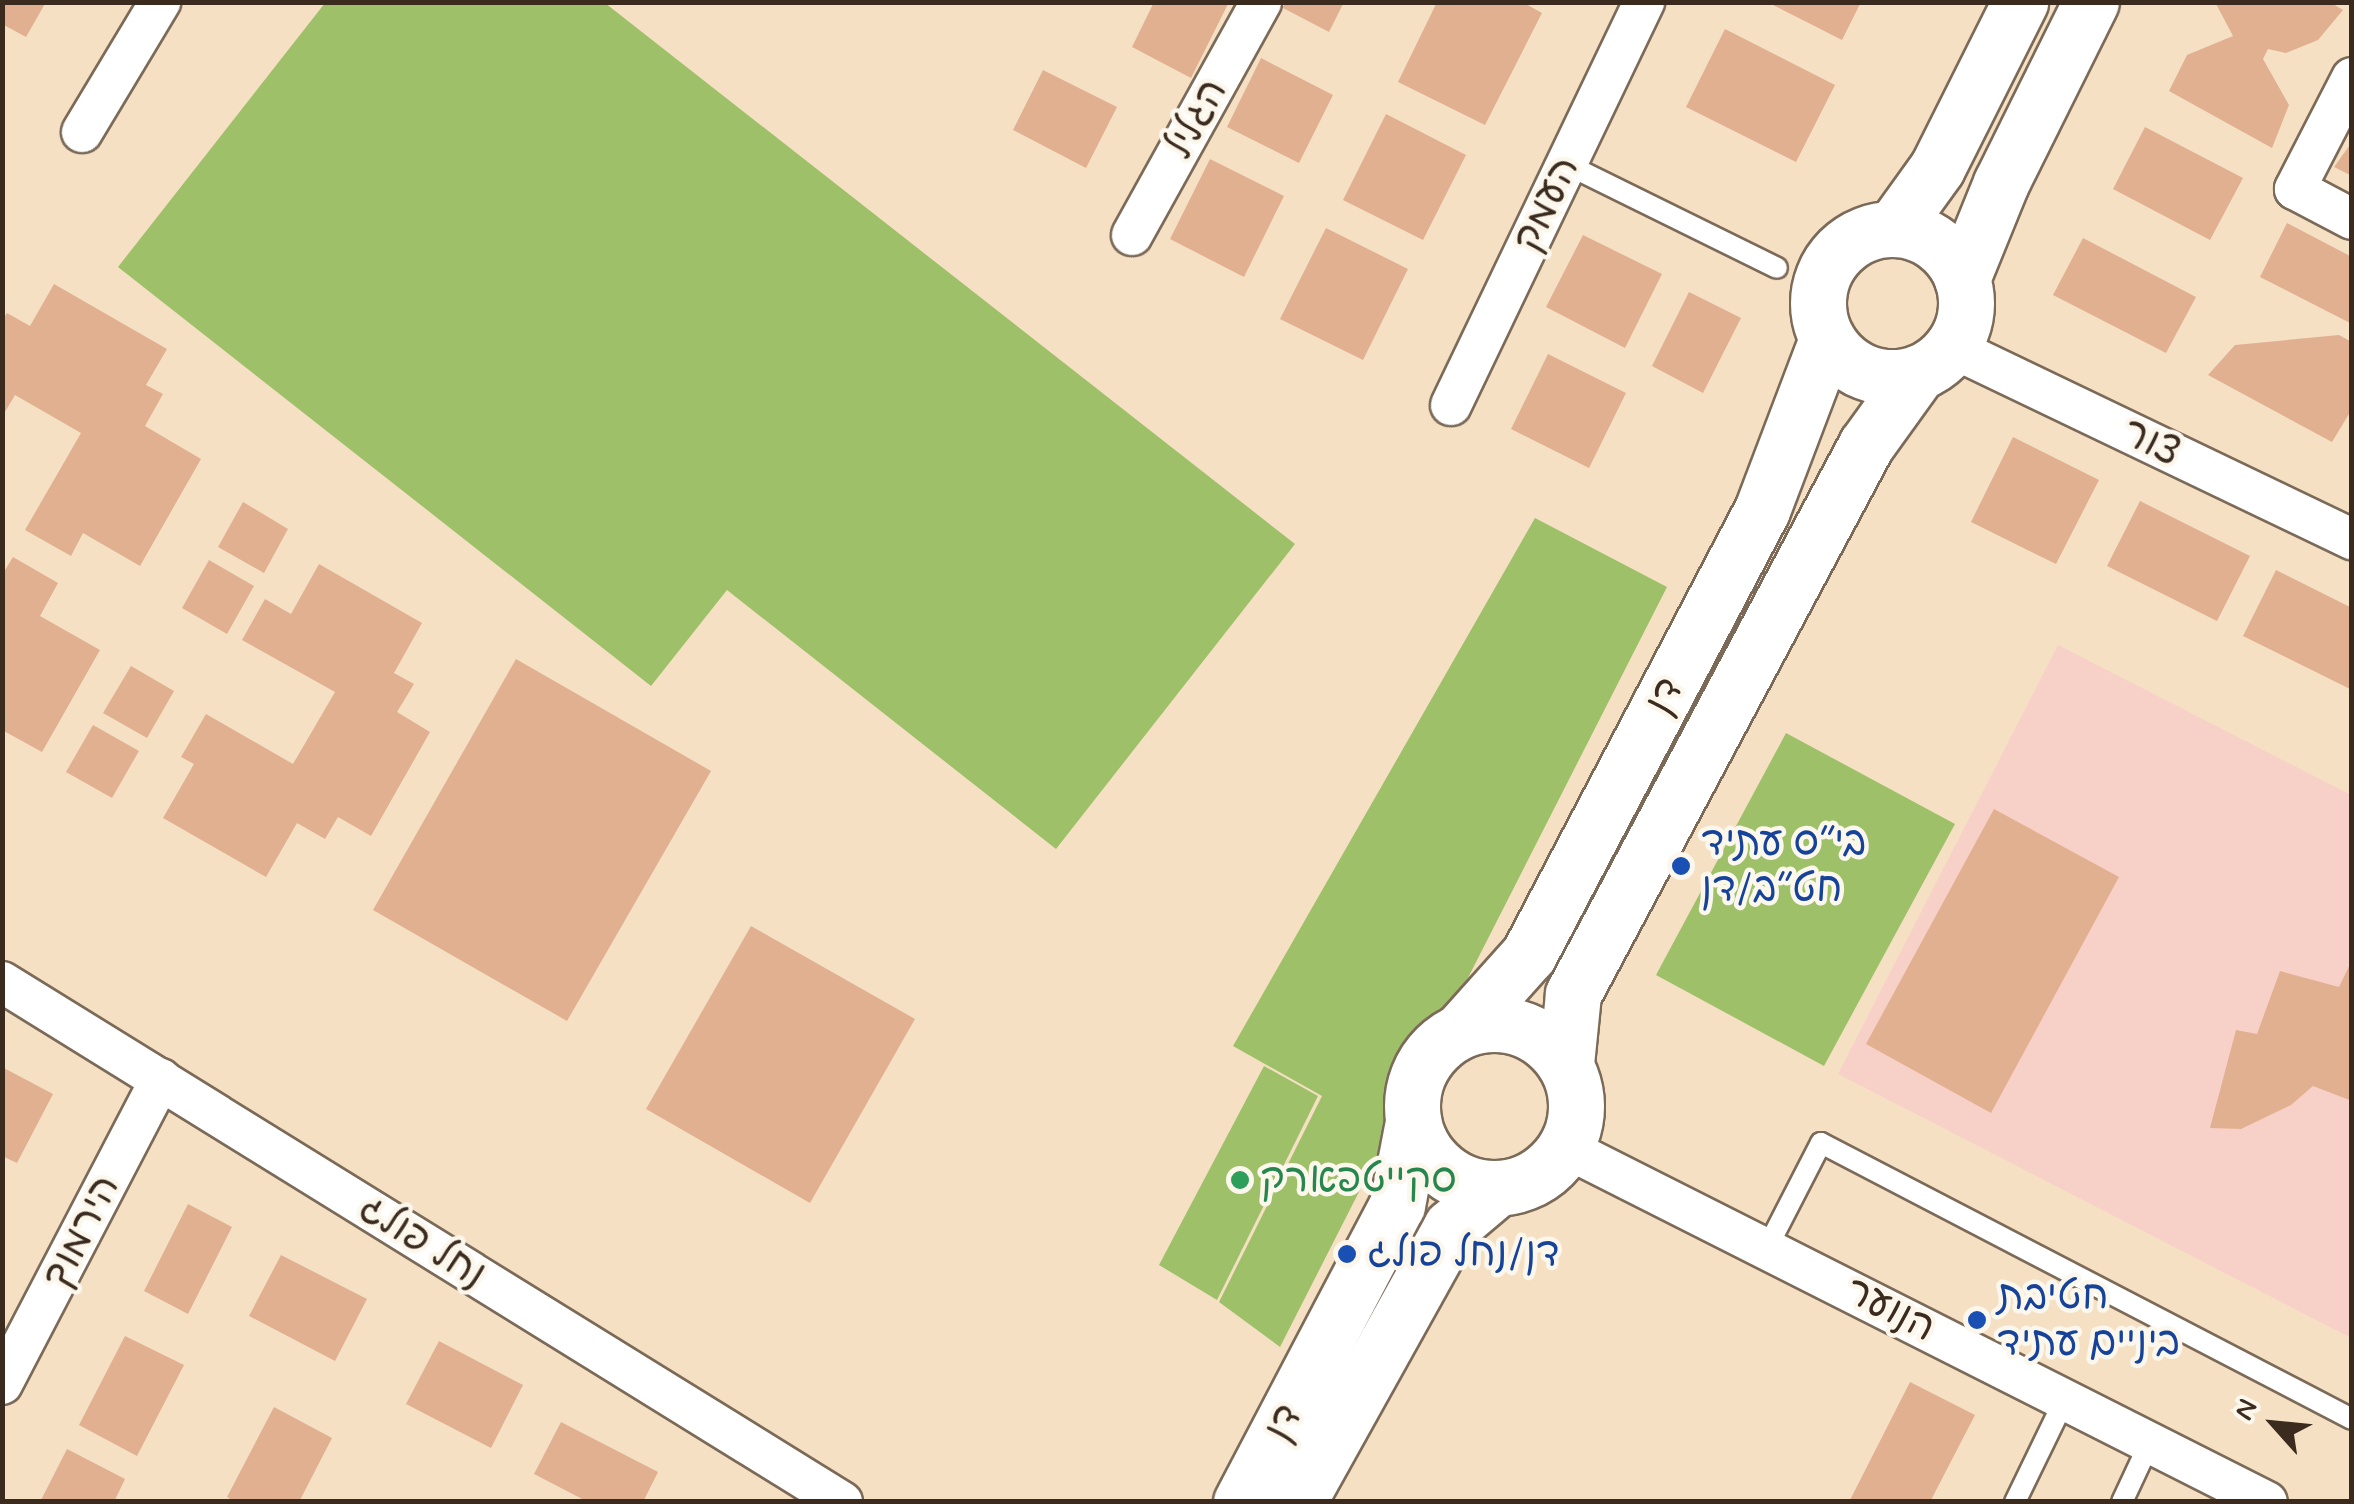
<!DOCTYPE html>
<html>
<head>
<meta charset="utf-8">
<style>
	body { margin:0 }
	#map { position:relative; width:2354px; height:1504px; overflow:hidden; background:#f5e0c4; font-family:Mynerve,"Playpen Sans Hebrew",sans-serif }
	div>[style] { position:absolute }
	.built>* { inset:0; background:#f7d1c7 }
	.green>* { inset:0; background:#9ec069 }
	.building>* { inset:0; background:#e1b090 }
	.roads { filter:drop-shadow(2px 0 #7c6a58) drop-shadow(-2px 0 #7c6a58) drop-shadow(0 2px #7c6a58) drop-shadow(0 -2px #7c6a58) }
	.lane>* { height:20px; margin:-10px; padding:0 10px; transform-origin:10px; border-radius:10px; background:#fff }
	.street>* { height:40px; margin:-20px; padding:0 20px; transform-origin:20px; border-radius:20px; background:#fff }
	.secondary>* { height:55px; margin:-27.5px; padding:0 27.5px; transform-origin:27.5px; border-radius:27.5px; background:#fff }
	.secondary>.ring { margin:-27.5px; padding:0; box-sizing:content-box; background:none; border:55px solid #fff; border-radius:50% }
	.dots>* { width:28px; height:28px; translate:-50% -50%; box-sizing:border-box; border:5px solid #fbf7ec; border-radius:50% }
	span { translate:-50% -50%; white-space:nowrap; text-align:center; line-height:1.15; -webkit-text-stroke:9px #fbf7ec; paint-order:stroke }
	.street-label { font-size:40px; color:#3b2a1e }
	.transit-label { font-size:40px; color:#164399 }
	.left { translate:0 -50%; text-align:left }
	.leisure-label { font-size:40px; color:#27864d }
	.frame { position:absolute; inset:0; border:5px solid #3b2a1e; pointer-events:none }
	.north { position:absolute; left:2224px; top:1374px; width:100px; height:100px; -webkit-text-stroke:8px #fbf7ec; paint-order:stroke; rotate:297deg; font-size:28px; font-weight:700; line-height:40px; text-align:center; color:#3b2a1e }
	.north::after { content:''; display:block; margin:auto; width:35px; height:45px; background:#3b2a1e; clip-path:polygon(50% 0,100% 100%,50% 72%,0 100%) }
</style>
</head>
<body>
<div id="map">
	<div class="built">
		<div style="clip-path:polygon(2058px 645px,2351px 795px,2351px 1338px,1838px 1074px)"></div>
	</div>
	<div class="green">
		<div style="clip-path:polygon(325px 3px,605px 3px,1295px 544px,1056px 849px,727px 590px,651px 686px,118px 267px)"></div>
		<div style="clip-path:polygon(1535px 518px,1667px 587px,1280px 1347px,1219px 1302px,1322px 1096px,1233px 1046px)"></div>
		<div style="clip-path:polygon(1786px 733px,1955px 824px,1824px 1066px,1656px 975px)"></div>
		<div style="clip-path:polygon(1264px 1066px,1318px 1096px,1217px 1300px,1159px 1265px)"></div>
	</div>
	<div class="building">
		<div style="clip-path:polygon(2px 2px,46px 2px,26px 37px,2px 24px)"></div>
		<div style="clip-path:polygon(1154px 2px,1229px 2px,1191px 78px,1132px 47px)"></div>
		<div style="clip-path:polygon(1285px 2px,1344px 2px,1329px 32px,1283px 8px)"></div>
		<div style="clip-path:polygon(1437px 2px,1522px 2px,1542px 13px,1485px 125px,1398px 82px)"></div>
		<div style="clip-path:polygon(1767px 2px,1861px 2px,1842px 40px)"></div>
		<div style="clip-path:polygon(2215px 2px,2330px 2px,2343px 10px,2318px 40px,2286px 53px,2268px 49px,2263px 59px,2289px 105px,2272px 148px,2169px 91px,2187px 55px,2233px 36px)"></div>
		<div style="clip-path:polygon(1725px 29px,1835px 85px,1796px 162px,1686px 107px)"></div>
		<div style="clip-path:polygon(1261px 58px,1333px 95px,1299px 163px,1227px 127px)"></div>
		<div style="clip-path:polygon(1043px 70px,1117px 107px,1086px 168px,1013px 130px)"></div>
		<div style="clip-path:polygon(1386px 114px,1466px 155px,1423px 240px,1343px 200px)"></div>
		<div style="clip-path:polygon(2145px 127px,2243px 178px,2210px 240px,2113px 189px)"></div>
		<div style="clip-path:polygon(2352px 142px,2352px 176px,2334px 167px)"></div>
		<div style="clip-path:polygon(1210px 159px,1284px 196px,1244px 277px,1170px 239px)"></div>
		<div style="clip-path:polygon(2287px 223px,2352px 257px,2352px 324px,2260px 277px)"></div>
		<div style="clip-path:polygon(1326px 228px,1408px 269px,1363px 360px,1280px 319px)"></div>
		<div style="clip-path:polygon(1583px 235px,1662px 274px,1625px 348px,1546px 307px)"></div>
		<div style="clip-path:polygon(2083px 238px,2196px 297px,2166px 353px,2053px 295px)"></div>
		<div style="clip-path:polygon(54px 284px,167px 349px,146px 385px,163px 394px,145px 426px,201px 459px,140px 566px,83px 533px,71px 556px,25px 530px,81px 433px,15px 395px,2px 417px,2px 321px,7px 313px,30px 326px)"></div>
		<div style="clip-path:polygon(1689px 292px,1741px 318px,1703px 393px,1652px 366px)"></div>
		<div style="clip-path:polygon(2339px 335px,2352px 342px,2352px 409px,2332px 442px,2208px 375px,2235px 345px)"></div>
		<div style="clip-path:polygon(1548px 354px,1626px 393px,1589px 468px,1511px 429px)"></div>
		<div style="clip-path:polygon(2013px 437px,2099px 480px,2056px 564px,1971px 522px)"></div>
		<div style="clip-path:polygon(2140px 501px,2250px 556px,2217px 621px,2107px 566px)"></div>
		<div style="clip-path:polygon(243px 502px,288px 529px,264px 573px,218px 547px)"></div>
		<div style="clip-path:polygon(13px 557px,58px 583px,40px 616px,100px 650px,42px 752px,2px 730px,2px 575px)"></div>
		<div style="clip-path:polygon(209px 560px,254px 586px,227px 634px,182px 608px)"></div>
		<div style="clip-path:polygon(319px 564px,422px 623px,394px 673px,414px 684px,397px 712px,430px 732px,371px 836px,338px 817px,325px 839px,297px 823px,266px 877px,163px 818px,194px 764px,181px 757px,206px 714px,293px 764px,335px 692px,242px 640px,265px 599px,291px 614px)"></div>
		<div style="clip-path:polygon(2276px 570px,2352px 608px,2352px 690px,2243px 636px)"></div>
		<div style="clip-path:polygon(516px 659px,711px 771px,567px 1021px,373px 910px)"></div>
		<div style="clip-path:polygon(131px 666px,174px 691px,147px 738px,103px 713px)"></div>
		<div style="clip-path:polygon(93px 725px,139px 751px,112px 798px,66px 772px)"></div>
		<div style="clip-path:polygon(1994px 809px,2119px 877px,1991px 1113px,1866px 1044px)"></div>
		<div style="clip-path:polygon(751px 926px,915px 1019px,810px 1203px,646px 1109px)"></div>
		<div style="clip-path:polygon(2352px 960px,2352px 1101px,2313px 1086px,2291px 1105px,2241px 1129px,2210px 1128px,2236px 1030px,2257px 1034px,2280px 971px,2339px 987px)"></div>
		<div style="clip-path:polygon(2px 1067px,53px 1094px,17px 1163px,2px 1156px)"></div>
		<div style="clip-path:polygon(188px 1204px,232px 1227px,188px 1314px,144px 1291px)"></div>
		<div style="clip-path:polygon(281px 1255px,367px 1299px,335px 1361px,249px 1316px)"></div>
		<div style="clip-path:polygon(125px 1336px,184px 1365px,137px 1456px,79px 1425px)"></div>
		<div style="clip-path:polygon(439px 1341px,523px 1385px,491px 1448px,406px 1404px)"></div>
		<div style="clip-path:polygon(1910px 1382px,1975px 1415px,1930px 1502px,1849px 1502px)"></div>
		<div style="clip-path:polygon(274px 1407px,332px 1438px,299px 1502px,235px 1502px,227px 1497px)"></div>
		<div style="clip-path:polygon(561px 1422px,658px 1472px,643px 1502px,588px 1502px,534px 1474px)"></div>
		<div style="clip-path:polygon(67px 1449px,125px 1479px,114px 1502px,40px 1502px)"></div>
	</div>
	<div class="roads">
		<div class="lane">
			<div style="left:1566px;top:164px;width:235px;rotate:26.2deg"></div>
			<div style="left:1767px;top:1248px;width:118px;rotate:-62.8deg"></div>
			<div style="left:1821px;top:1143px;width:598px;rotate:27.46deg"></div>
			<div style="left:2015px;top:1502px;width:114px;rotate:-64.1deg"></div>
			<div style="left:2122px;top:1502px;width:66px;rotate:-65deg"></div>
		</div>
		<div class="street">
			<div style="left:2352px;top:78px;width:125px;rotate:117.2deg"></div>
			<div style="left:2295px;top:189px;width:64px;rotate:27.8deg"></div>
			<div style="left:82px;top:132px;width:152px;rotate:-59deg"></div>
			<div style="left:1132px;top:235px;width:266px;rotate:-61deg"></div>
			<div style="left:1951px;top:347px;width:445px;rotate:25.6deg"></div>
			<div style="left:1451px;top:405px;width:447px;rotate:-64.4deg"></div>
			<div style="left:2px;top:982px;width:988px;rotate:31.76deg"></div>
			<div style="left:1566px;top:1148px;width:785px;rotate:26.79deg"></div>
			<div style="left:2px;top:1384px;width:344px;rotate:-62.5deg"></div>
		</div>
		<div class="secondary">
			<div style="left:1893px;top:229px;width:75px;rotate:-54.2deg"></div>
			<div style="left:1937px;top:168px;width:186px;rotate:-63.4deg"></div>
			<div class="ring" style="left:1818px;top:229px;width:93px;height:93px"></div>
			<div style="left:1962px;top:279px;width:104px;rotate:-67.9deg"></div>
			<div style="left:2001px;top:183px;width:202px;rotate:-63.6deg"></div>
			<div class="ring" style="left:1412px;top:1024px;width:109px;height:109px"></div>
			<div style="left:1462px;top:1029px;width:101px;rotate:-48.2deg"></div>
			<div style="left:1529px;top:954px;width:501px;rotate:-62.31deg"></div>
			<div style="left:1762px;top:510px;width:183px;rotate:-69.2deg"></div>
			<div style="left:1566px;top:1064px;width:70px;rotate:-84.3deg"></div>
			<div style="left:1573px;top:994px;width:622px;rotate:-61.91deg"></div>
			<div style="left:1866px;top:445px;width:89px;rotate:-54.2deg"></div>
			<div style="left:1241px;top:1502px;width:335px;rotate:-62.3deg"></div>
			<div style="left:1397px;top:1205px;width:85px;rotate:-79.1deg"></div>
			<div style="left:1298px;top:1502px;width:315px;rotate:-60.9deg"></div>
			<div style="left:1451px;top:1227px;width:59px;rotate:-40.2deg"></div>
		</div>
	</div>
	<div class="dots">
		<div style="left:1681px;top:866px;background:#1a4fb4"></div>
		<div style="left:1240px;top:1180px;background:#2e9e5b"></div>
		<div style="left:1347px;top:1254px;background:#1a4fb4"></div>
		<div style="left:1977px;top:1320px;background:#1a4fb4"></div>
	</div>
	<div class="street-label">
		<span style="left:1197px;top:119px;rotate:-61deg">הגליל</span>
		<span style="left:1547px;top:204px;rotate:-64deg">העמק</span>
		<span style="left:2151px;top:443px;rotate:26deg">צור</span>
		<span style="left:1665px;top:696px;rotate:-62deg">דן</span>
		<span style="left:82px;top:1232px;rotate:-63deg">הירמוך</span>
		<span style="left:422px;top:1242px;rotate:32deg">נחל פולג</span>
		<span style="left:1890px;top:1310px;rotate:27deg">הנוער</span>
		<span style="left:1284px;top:1423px;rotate:-62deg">דן</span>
	</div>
	<div class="transit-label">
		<span class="left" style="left:1701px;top:866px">בי״ס עתיד<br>חט״ב/דן</span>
		<span class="left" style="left:1367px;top:1254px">דן/נחל פולג</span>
		<span class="left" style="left:1997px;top:1320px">חטיבת<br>ביניים עתיד</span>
	</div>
	<div class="leisure-label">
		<span class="left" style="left:1260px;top:1180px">סקייטפארק</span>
	</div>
	<div class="frame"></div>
	<div class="north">N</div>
</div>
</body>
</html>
